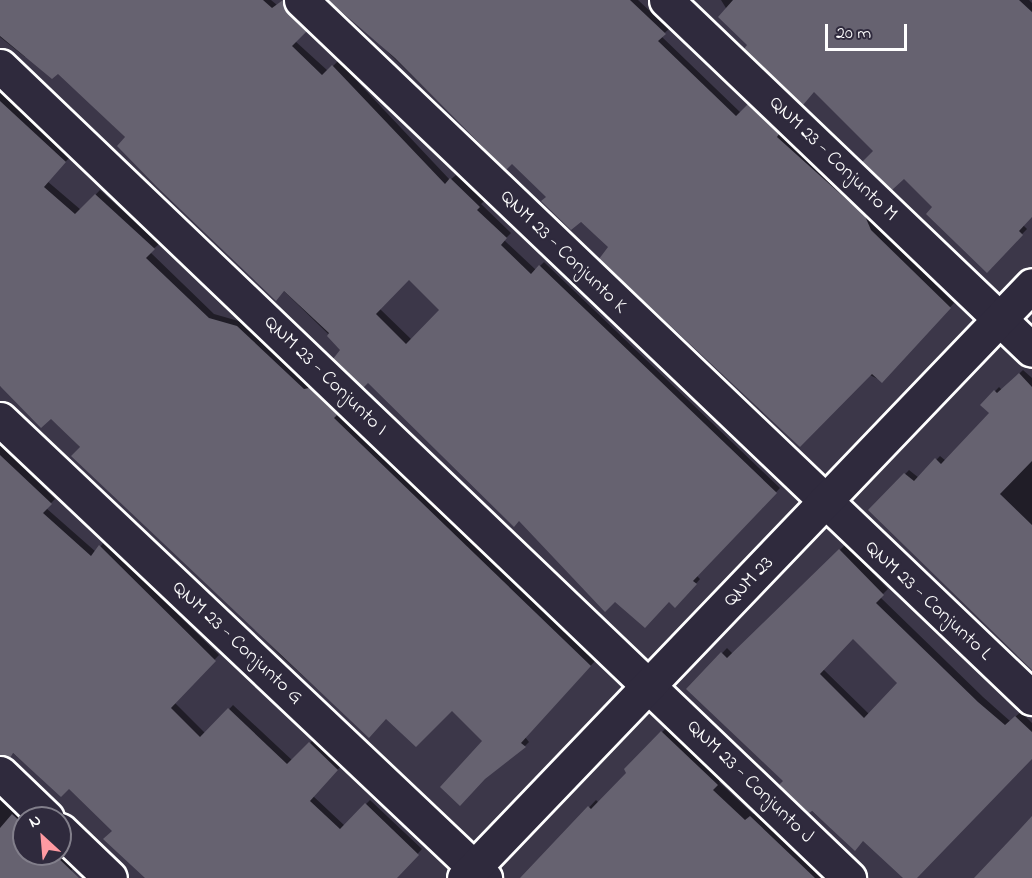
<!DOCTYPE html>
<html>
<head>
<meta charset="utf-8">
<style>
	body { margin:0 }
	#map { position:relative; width:1032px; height:878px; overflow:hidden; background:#3c3749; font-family:"Indie Flower",sans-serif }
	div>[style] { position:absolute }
	.shadow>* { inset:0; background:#0007 }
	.building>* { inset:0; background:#666270 }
	.roads { filter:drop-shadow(2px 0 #fff) drop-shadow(-2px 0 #fff) drop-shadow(0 2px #fff) drop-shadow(0 -2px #fff) }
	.minor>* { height:33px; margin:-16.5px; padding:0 16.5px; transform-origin:16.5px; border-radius:16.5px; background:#2f2a3d }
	span { translate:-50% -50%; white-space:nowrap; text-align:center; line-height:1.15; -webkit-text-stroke:4.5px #2f2a3d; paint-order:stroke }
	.street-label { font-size:20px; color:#fff }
	.north { position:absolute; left:12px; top:806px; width:60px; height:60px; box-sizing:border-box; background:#2f2a3d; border:2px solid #827f8b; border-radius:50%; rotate:334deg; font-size:16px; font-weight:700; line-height:24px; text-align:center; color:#fff }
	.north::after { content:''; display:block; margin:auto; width:21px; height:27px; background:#ff9aa2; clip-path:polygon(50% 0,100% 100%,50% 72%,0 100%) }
	.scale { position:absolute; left:825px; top:24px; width:82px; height:27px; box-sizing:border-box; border:3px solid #fff; border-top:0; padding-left:8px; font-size:18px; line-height:21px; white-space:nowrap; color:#fff; -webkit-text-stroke:4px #2f2a3d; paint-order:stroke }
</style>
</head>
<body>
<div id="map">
	<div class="shadow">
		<div style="clip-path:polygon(evenodd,0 0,271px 0,277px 5px,289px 0,310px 26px,295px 41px,328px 71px,338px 61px,450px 180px,456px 175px,484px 201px,481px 204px,511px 233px,504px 240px,536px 270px,544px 262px,780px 488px,697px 576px,700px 579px,680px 602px,669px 600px,519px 519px,58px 72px,29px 55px,25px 57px,0 37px,0 0,409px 278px,441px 310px,412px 340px,380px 309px,409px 278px)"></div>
		<div style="clip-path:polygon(335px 0,638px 0,669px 29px,661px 36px,741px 113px,753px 101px,782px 129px,780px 132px,869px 212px,875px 225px,954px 303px,882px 381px,610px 247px,512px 162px,506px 168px)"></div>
		<div style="clip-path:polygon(721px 0,1029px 0,1032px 3px,1032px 216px,1023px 225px,1027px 229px,987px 270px,934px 207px,814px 91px,749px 45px)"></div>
		<div style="clip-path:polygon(0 91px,70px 157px,47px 181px,81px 210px,100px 190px,159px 244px,150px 252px,214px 314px,242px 322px,309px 385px,315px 384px,341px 409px,337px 413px,595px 661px,525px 737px,529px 742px,525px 746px,484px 741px,452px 709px,386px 717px,369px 736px,279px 654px,51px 417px,0 386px)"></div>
		<div style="clip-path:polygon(1023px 370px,1032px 378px,1032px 666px,871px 510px,909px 470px,919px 478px,940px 456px,946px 461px,991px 413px,982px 405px,999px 387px,1002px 390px)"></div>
		<div style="clip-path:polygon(0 445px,55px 499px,46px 508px,96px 552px,104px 542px,219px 655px,174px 702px,206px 734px,233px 705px,293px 761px,314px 739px,342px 765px,313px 796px,345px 826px,370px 800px,422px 849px,395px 878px,146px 878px,114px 830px,69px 787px,61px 795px,0 742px)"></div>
		<div style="clip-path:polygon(evenodd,845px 545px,888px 589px,880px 597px,983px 697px,1010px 721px,1021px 712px,1032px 723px,1032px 756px,915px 878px,905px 878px,863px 839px,855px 849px,782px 785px,785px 781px,688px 689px,727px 648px,733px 654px,845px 545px,854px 637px,900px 683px,869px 714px,823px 669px,854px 637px)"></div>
		<div style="clip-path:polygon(669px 725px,724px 777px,719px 782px,753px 814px,758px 810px,828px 878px,523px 878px,596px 800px,599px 803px,628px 773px,626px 769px)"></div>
		<div style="clip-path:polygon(0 794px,24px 818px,24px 854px,60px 851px,75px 866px,65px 878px,0 878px)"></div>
	</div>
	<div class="building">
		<div style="clip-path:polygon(evenodd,0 0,263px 0,272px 8px,283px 0,288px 13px,307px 31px,292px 46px,322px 75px,332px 65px,445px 184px,450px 178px,480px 207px,477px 210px,507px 238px,501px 245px,531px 274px,539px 265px,777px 493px,693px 581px,697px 584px,675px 608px,669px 602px,645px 628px,615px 602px,605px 612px,519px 521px,514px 527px,368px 383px,363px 388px,333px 359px,340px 350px,327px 336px,329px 333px,284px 291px,276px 301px,157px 187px,117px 146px,125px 137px,58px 74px,52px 79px,0 36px,0 0,409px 280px,439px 310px,406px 344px,376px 314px,409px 280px)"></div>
		<div style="clip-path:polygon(328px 0,630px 0,666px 34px,658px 41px,736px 116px,748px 104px,779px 134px,777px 137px,865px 216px,871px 230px,951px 308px,882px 383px,872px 374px,800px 447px,599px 259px,608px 247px,581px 222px,571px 230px,541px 201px,546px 197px,512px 164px,506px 170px,395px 58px)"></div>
		<div style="clip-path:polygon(733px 0,1019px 0,1032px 12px,1032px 217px,1019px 231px,1023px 235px,987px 273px,926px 214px,932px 207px,904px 179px,892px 190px,862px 162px,873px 151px,814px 92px,803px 105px,744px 49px,747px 45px,718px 17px)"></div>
		<div style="clip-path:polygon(0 101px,66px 162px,44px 187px,75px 214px,95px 194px,155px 249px,146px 258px,209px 318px,237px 326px,304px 389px,309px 388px,337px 415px,334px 418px,591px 666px,521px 743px,526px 747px,485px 779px,460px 806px,440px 787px,482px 741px,452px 711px,416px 747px,386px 719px,369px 738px,71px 456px,80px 447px,51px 419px,41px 428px,0 386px)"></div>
		<div style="clip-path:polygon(1019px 373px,1032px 387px,1032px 461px,1000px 494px,1032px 525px,1032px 670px,868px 510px,904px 473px,914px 481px,935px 458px,941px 464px,989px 413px,980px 405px,994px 390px,997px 393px)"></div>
		<div style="clip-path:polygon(0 455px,52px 504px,43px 513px,91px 556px,99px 545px,216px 661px,171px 708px,200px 737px,228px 708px,287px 764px,309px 742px,338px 770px,310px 801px,340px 829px,365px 803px,419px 855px,397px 878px,145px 878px,103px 839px,112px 831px,69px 789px,61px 797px,13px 753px,10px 758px,0 755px)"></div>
		<div style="clip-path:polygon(evenodd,839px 549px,884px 595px,876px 603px,978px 702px,1005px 725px,1015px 716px,1032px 732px,1032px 759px,917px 878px,903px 878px,863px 841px,855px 851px,812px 811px,809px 813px,779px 785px,783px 781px,686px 689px,721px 652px,727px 658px,839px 549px,853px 639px,897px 683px,864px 718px,820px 674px,853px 639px)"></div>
		<div style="clip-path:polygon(661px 731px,718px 785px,713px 790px,745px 820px,750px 816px,815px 878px,520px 878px,588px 806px,591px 809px,626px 773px,624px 769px)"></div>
		<div style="clip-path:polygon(12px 814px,24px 825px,24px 854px,54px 854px,79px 878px,0 878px,0 828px)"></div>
		<div style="clip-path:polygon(1032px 816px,1032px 878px,974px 878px,1009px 841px)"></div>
	</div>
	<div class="roads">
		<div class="minor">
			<div style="left:301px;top:0;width:1011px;rotate:43.68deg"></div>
			<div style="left:666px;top:0;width:506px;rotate:43.72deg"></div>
			<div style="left:0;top:66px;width:1175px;rotate:43.72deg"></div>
			<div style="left:0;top:419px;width:668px;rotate:43.42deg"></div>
			<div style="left:0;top:773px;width:65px;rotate:43.8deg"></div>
			<div style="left:60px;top:830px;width:69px;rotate:43.8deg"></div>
			<div style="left:464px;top:878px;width:821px;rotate:-46.23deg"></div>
		</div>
	</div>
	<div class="street-label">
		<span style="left:833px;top:159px;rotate:44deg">QNM 23 - Conjunto M</span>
		<span style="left:563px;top:252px;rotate:44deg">QNM 23 - Conjunto K</span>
		<span style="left:325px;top:376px;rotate:44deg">QNM 23 - Conjunto I</span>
		<span style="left:749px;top:582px;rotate:-46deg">QNM 23</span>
		<span style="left:928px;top:601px;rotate:43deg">QNM 23 - Conjunto L</span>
		<span style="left:237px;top:643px;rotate:43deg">QNM 23 - Conjunto G</span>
		<span style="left:750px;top:782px;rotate:44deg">QNM 23 - Conjunto J</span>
	</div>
	<div class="north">N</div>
	<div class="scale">20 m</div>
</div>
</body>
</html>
